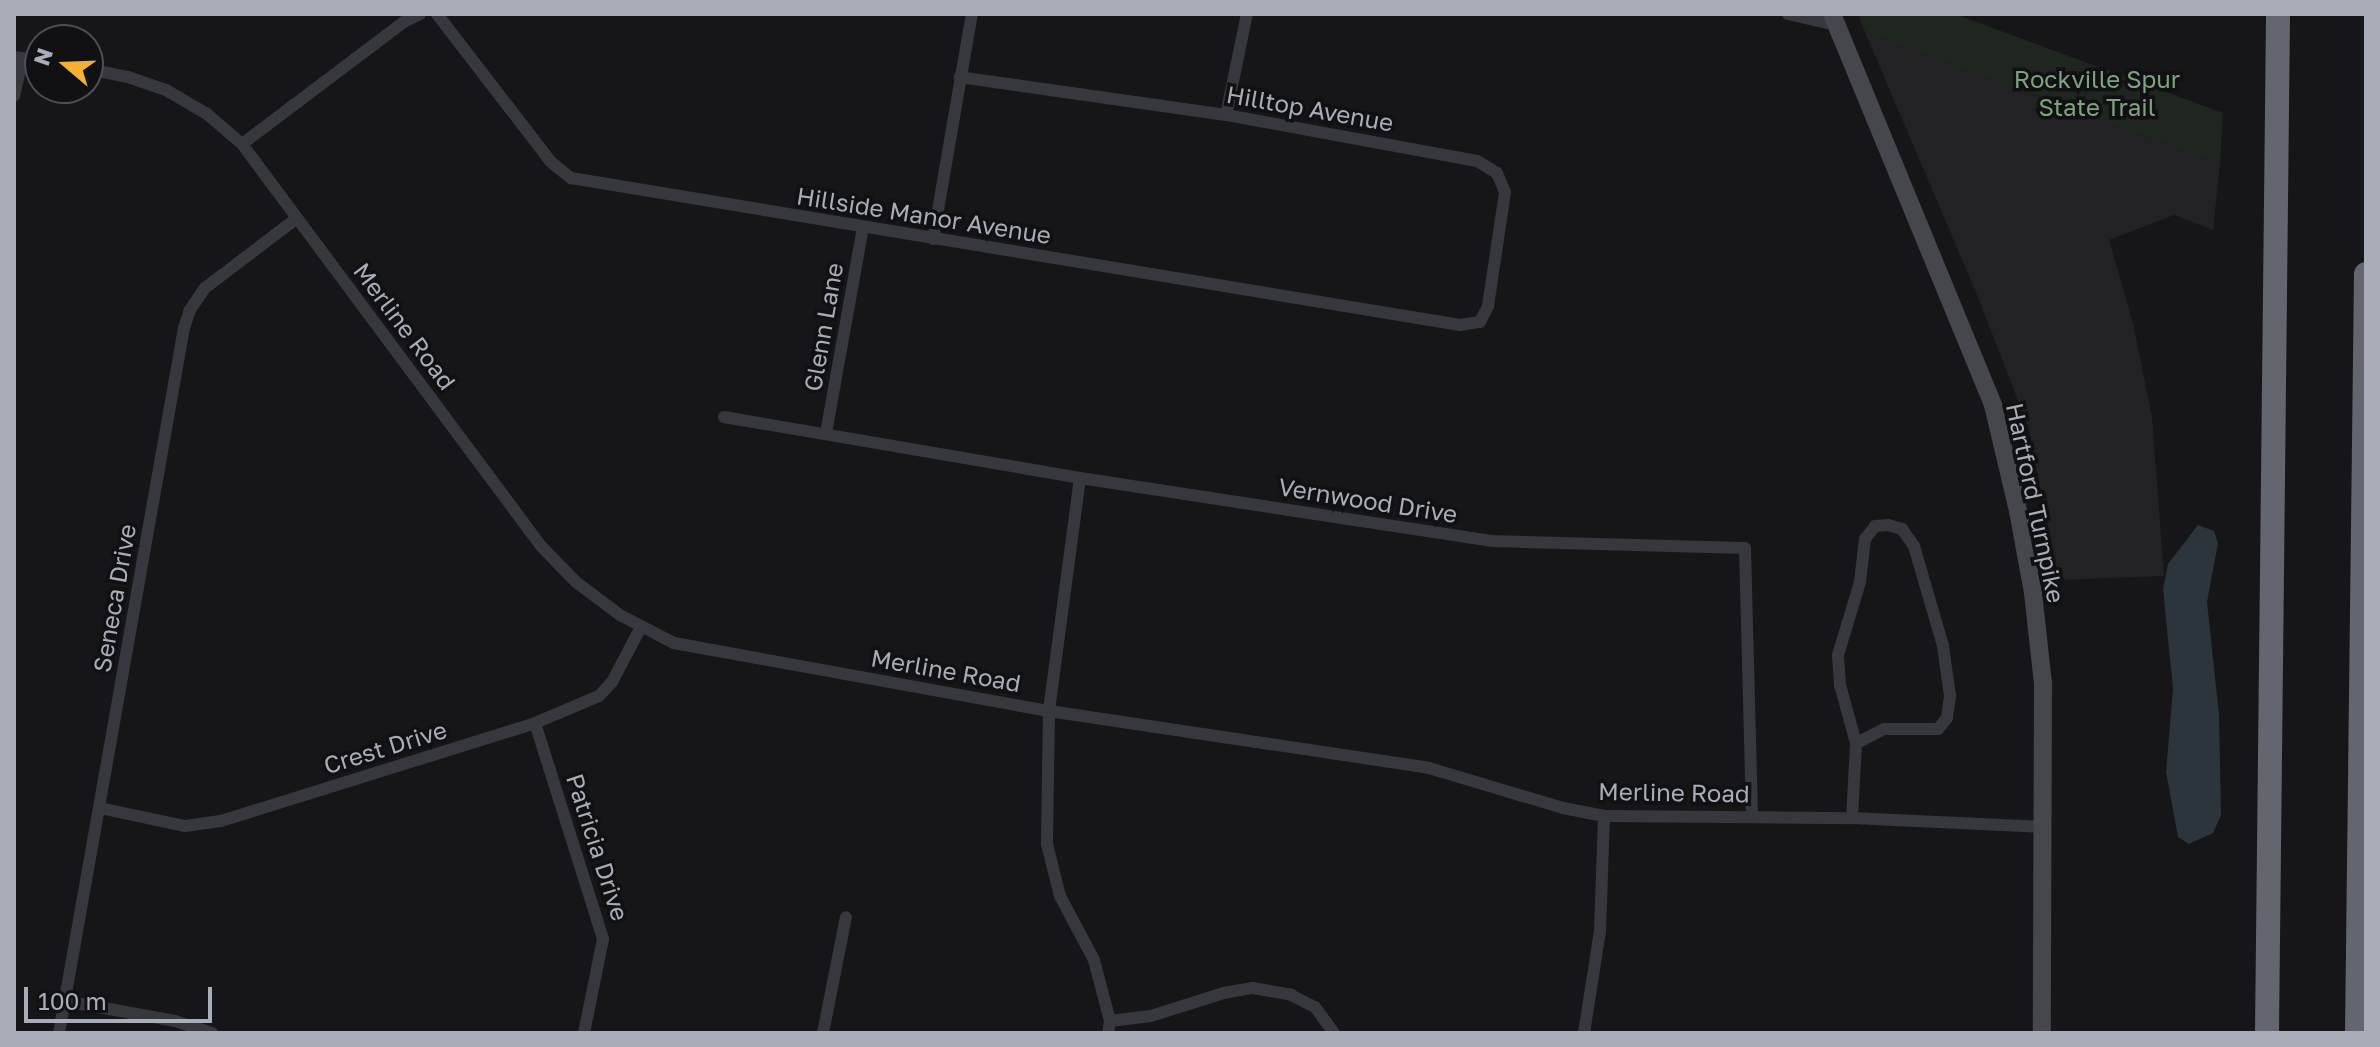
<!DOCTYPE html>
<html>
<head>
<meta charset="utf-8">
<style>
	body { margin:0 }
	#map { position:relative; width:2380px; height:1047px; overflow:hidden; background:#161618; font-family:"Golos Text",sans-serif }
	div>[style] { position:absolute }
	.built>* { inset:0; background:#222225 }
	.green>* { inset:0; background:#1e261f }
	.water>* { inset:0; background:#2c353c }
	.minor>* { height:12px; margin:-6px; padding:0 6px; transform-origin:6px; border-radius:6px; background:#37383d }
	.secondary>* { height:18px; margin:-9px; padding:0 9px; transform-origin:9px; border-radius:9px; background:#45474d }
	.motorway>* { height:24px; margin:-12px; padding:0 12px; transform-origin:12px; border-radius:12px; background:#63666e }
	span { translate:-50% -50%; white-space:nowrap; text-align:center; line-height:1.15; -webkit-text-stroke:7px #111113; paint-order:stroke }
	.park-label { font-size:24px; color:#7fa381 }
	.street-label { font-size:24px; color:#a8adb8 }
	.frame { position:absolute; inset:0; border:16px solid #a8adb8; pointer-events:none }
	.north { position:absolute; left:24px; top:24px; width:80px; height:80px; box-sizing:border-box; background:#111113; border:2px solid #4d4f55; border-radius:50%; rotate:289deg; font-size:22px; font-weight:700; line-height:32px; text-align:center; color:#a8adb8 }
	.north::after { content:''; display:block; margin:auto; width:28px; height:36px; background:#f2b134; clip-path:polygon(50% 0,100% 100%,50% 72%,0 100%) }
	.scale { position:absolute; left:24px; top:987px; width:188px; height:36px; box-sizing:border-box; border:4px solid #a8adb8; border-top:0; padding-left:10px; font-size:24px; line-height:28px; white-space:nowrap; color:#a8adb8; -webkit-text-stroke:6px #111113; paint-order:stroke }
</style>
</head>
<body>
<div id="map">
	<div class="built">
		<div style="clip-path:polygon(1865px 32px,2220px 164px,2213px 230px,2174px 215px,2109px 240px,2133px 323px,2152px 417px,2164px 576px,2058px 580px,2029px 429px,1978px 297px)"></div>
	</div>
	<div class="green">
		<div style="clip-path:polygon(1858px 14px,1955px 14px,2223px 113px,2220px 164px,1865px 32px)"></div>
	</div>
	<div class="water">
		<div style="clip-path:polygon(2198px 525px,2214px 531px,2218px 543px,2207px 602px,2219px 715px,2221px 815px,2213px 833px,2189px 844px,2178px 837px,2166px 772px,2173px 689px,2163px 589px,2168px 564px)"></div>
	</div>
	<div class="minor">
		<div style="left:437px;top:14px;width:187px;rotate:52.4deg"></div>
		<div style="left:551px;top:162px;width:26px;rotate:39deg"></div>
		<div style="left:571px;top:178px;width:901px;rotate:9.39deg"></div>
		<div style="left:1460px;top:325px;width:20px;rotate:-9deg"></div>
		<div style="left:1480px;top:322px;width:18px;rotate:-63deg"></div>
		<div style="left:1488px;top:306px;width:115px;rotate:-81.5deg"></div>
		<div style="left:1505px;top:192px;width:21px;rotate:-113deg"></div>
		<div style="left:1497px;top:173px;width:23px;rotate:-149deg"></div>
		<div style="left:1477px;top:161px;width:255px;rotate:-169.6deg"></div>
		<div style="left:1226px;top:115px;width:269px;rotate:-171.9deg"></div>
		<div style="left:1788px;top:14px;width:49px;rotate:12.9deg"></div>
		<div style="left:14px;top:57px;width:26px;rotate:9deg"></div>
		<div style="left:88px;top:69px;width:41px;rotate:11.3deg"></div>
		<div style="left:128px;top:77px;width:40px;rotate:18.9deg"></div>
		<div style="left:166px;top:90px;width:48px;rotate:30.3deg"></div>
		<div style="left:207px;top:114px;width:46px;rotate:40.6deg"></div>
		<div style="left:242px;top:144px;width:501px;rotate:53.36deg"></div>
		<div style="left:541px;top:546px;width:50px;rotate:45.8deg"></div>
		<div style="left:576px;top:582px;width:55px;rotate:36.9deg"></div>
		<div style="left:620px;top:615px;width:61px;rotate:27.4deg"></div>
		<div style="left:674px;top:643px;width:381px;rotate:10.3deg"></div>
		<div style="left:1049px;top:711px;width:384px;rotate:8.5deg"></div>
		<div style="left:1429px;top:768px;width:140px;rotate:16.6deg"></div>
		<div style="left:1563px;top:808px;width:42px;rotate:11deg"></div>
		<div style="left:1604px;top:816px;width:248px;rotate:0.5deg"></div>
		<div style="left:1852px;top:818px;width:191px;rotate:2.7deg"></div>
		<div style="left:14px;top:96px;width:39px;rotate:-77deg"></div>
		<div style="left:1226px;top:115px;width:103px;rotate:-78.3deg"></div>
		<div style="left:242px;top:144px;width:203px;rotate:-37deg"></div>
		<div style="left:404px;top:22px;width:18px;rotate:-27deg"></div>
		<div style="left:933px;top:239px;width:228px;rotate:-80.2deg"></div>
		<div style="left:724px;top:417px;width:361px;rotate:9.7deg"></div>
		<div style="left:1080px;top:478px;width:416px;rotate:8.7deg"></div>
		<div style="left:1491px;top:541px;width:254px;rotate:1.6deg"></div>
		<div style="left:1745px;top:548px;width:267px;rotate:88.5deg"></div>
		<div style="left:826px;top:433px;width:208px;rotate:-79.8deg"></div>
		<div style="left:1080px;top:478px;width:235px;rotate:97.6deg"></div>
		<div style="left:1049px;top:711px;width:133px;rotate:90.9deg"></div>
		<div style="left:1047px;top:844px;width:54px;rotate:76deg"></div>
		<div style="left:1060px;top:896px;width:72px;rotate:62deg"></div>
		<div style="left:1094px;top:960px;width:63px;rotate:75.3deg"></div>
		<div style="left:1110px;top:1021px;width:12px;rotate:99deg"></div>
		<div style="left:535px;top:723px;width:226px;rotate:72.5deg"></div>
		<div style="left:603px;top:939px;width:96px;rotate:101.4deg"></div>
		<div style="left:100px;top:808px;width:87px;rotate:12deg"></div>
		<div style="left:185px;top:826px;width:36px;rotate:-8deg"></div>
		<div style="left:221px;top:821px;width:329px;rotate:-17.3deg"></div>
		<div style="left:535px;top:723px;width:69px;rotate:-22.9deg"></div>
		<div style="left:599px;top:696px;width:19px;rotate:-47deg"></div>
		<div style="left:612px;top:682px;width:62px;rotate:-62.2deg"></div>
		<div style="left:1852px;top:818px;width:75px;rotate:-86.9deg"></div>
		<div style="left:1856px;top:743px;width:60px;rotate:-105.4deg"></div>
		<div style="left:1840px;top:685px;width:30px;rotate:-94deg"></div>
		<div style="left:1838px;top:655px;width:76px;rotate:-73.2deg"></div>
		<div style="left:1860px;top:582px;width:43px;rotate:-83.4deg"></div>
		<div style="left:1865px;top:539px;width:16px;rotate:-52deg"></div>
		<div style="left:1875px;top:526px;width:13px;rotate:-4deg"></div>
		<div style="left:1888px;top:525px;width:15px;rotate:16deg"></div>
		<div style="left:1902px;top:529px;width:21px;rotate:55deg"></div>
		<div style="left:1914px;top:546px;width:104px;rotate:73.8deg"></div>
		<div style="left:1943px;top:646px;width:50px;rotate:82deg"></div>
		<div style="left:1950px;top:696px;width:22px;rotate:98deg"></div>
		<div style="left:1947px;top:718px;width:14px;rotate:129deg"></div>
		<div style="left:1938px;top:729px;width:54px;rotate:180deg"></div>
		<div style="left:1884px;top:729px;width:31px;rotate:153deg"></div>
		<div style="left:65px;top:1001px;width:112px;rotate:10.3deg"></div>
		<div style="left:175px;top:1021px;width:39px;rotate:18deg"></div>
		<div style="left:1110px;top:1021px;width:41px;rotate:-7deg"></div>
		<div style="left:1151px;top:1016px;width:77px;rotate:-17.5deg"></div>
		<div style="left:1224px;top:993px;width:29px;rotate:-10deg"></div>
		<div style="left:1253px;top:988px;width:39px;rotate:10deg"></div>
		<div style="left:1291px;top:995px;width:27px;rotate:27deg"></div>
		<div style="left:1315px;top:1007px;width:32px;rotate:54deg"></div>
		<div style="left:59px;top:1033px;width:716px;rotate:-79.95deg"></div>
		<div style="left:184px;top:328px;width:19px;rotate:-72deg"></div>
		<div style="left:190px;top:310px;width:27px;rotate:-56deg"></div>
		<div style="left:205px;top:288px;width:114px;rotate:-37.2deg"></div>
		<div style="left:823px;top:1033px;width:118px;rotate:-78.8deg"></div>
		<div style="left:1584px;top:1033px;width:103px;rotate:-81.1deg"></div>
		<div style="left:1600px;top:931px;width:115px;rotate:-88deg"></div>
	</div>
	<div class="secondary">
		<div style="left:1832px;top:14px;width:423px;rotate:67.6deg"></div>
		<div style="left:1993px;top:405px;width:109px;rotate:76.7deg"></div>
		<div style="left:2018px;top:511px;width:83px;rotate:79.6deg"></div>
		<div style="left:2033px;top:593px;width:92px;rotate:83.7deg"></div>
		<div style="left:2043px;top:684px;width:349px;rotate:90.2deg"></div>
	</div>
	<div class="motorway">
		<div style="left:2267px;top:1033px;width:1019px;rotate:-89.38deg"></div>
		<div style="left:2357px;top:1033px;width:759px;rotate:-89.32deg"></div>
	</div>
	<div class="park-label">
		<span style="left:2097px;top:93px">Rockville Spur<br>State Trail</span>
	</div>
	<div class="street-label">
		<span style="left:1310px;top:108px;rotate:10deg">Hilltop Avenue</span>
		<span style="left:924px;top:215px;rotate:9deg">Hillside Manor Avenue</span>
		<span style="left:405px;top:326px;rotate:53deg">Merline Road</span>
		<span style="left:823px;top:327px;rotate:-80deg">Glenn Lane</span>
		<span style="left:1368px;top:500px;rotate:9deg">Vernwood Drive</span>
		<span style="left:2036px;top:503px;rotate:78deg">Hartford Turnpike</span>
		<span style="left:114px;top:598px;rotate:-80deg">Seneca Drive</span>
		<span style="left:946px;top:670px;rotate:10deg">Merline Road</span>
		<span style="left:385px;top:747px;rotate:-17deg">Crest Drive</span>
		<span style="left:1674px;top:792px;rotate:1deg">Merline Road</span>
		<span style="left:598px;top:847px;rotate:72deg">Patricia Drive</span>
	</div>
	<div class="frame"></div>
	<div class="north">N</div>
	<div class="scale">100 m</div>
</div>
</body>
</html>
